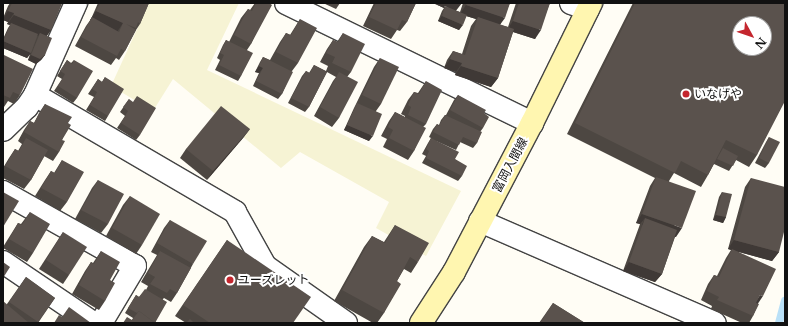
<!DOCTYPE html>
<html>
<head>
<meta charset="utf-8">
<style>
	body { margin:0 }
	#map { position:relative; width:788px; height:326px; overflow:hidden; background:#fffdf5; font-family:"Libre Baskerville","Noto Sans JP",serif }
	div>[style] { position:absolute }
	.farmland>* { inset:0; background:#f6f3d4 }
	.stream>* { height:8px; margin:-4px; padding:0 4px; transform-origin:4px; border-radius:4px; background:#b9e0f7 }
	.roads { filter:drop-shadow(1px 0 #444) drop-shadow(-1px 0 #444) drop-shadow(0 1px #444) drop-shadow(0 -1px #444) }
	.street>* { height:22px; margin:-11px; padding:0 11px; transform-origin:11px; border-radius:11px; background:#fff }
	.secondary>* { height:22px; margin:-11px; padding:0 11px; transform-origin:11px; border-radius:11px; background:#fff6b0 }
	.wall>* { inset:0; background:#4d4742 }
	.shaded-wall>* { inset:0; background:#3f3936 }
	.building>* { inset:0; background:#5a524d }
	.dots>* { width:11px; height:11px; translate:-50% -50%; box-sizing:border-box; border:2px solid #fff; border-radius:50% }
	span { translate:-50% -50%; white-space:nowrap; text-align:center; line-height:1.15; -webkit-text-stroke:4px #fff; paint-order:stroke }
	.poi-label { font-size:12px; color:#111 }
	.left { translate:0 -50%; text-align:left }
	.street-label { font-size:12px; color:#111 }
	.frame { position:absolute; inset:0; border:4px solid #111; pointer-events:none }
	.north { position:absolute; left:732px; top:16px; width:40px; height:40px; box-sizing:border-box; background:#fff; border:1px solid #a0a0a0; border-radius:50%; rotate:130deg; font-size:11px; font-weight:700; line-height:16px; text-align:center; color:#111 }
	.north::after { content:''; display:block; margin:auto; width:14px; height:18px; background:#c4262e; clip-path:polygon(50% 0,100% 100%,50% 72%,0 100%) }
</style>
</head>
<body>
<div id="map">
	<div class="farmland">
		<div style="clip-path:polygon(149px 3px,239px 3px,207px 70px,461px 191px,426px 256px,376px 228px,389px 202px,300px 152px,281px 168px,173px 79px,153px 111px,111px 86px)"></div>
	</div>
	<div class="stream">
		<div style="left:779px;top:323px;width:23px;rotate:-75deg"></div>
	</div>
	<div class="roads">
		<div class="street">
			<div style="left:286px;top:3px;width:274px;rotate:26deg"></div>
			<div style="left:571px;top:3px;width:18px;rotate:19deg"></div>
			<div style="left:35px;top:95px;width:232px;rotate:30.3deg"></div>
			<div style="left:235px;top:212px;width:62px;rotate:60.9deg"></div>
			<div style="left:265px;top:266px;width:99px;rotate:35.1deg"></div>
			<div style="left:3px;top:130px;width:33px;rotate:-44deg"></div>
			<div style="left:27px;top:107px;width:14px;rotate:-56deg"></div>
			<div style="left:35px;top:95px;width:101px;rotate:-66deg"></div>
			<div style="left:3px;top:192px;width:151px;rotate:29.3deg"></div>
			<div style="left:135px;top:266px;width:66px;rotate:120.8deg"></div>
			<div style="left:480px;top:221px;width:256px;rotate:23.5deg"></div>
			<div style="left:3px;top:262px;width:109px;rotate:34.1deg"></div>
		</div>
		<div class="secondary">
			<div style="left:421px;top:323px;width:61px;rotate:-57.1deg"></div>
			<div style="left:454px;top:272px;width:168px;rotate:-62.4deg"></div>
			<div style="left:532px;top:123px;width:134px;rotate:-63.8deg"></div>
		</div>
	</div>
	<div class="wall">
		<div style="clip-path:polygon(10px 3px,62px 3px,51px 30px,47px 36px,45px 55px,41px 60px,36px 64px,28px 60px,30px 54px,27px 58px,3px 48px,3px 39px,8px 28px,10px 25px,7px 24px,8px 22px,3px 20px,3px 18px,8px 6px)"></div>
		<div style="clip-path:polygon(98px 3px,149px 3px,140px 24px,136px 30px,125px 51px,119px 60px,116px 58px,111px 65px,75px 46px,86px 26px,91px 19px)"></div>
		<div style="clip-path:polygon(255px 3px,269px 3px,251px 44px,247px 50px,241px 76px,238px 81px,215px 70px,220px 60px,217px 58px,223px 45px,226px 40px,229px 42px,241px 18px,248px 9px,250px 10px)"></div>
		<div style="clip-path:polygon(323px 3px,340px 3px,336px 9px)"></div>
		<div style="clip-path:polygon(374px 3px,416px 3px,407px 22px,400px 31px,397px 30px,391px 39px,363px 26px)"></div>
		<div style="clip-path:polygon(433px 3px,460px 12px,463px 3px,510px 3px,500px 25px,508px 27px,516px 3px,550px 3px,535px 39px,513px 32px,498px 78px,491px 87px,455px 75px,456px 72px,444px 68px,447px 60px,453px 51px,462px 54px,471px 26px,476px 19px,466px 16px,459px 30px,438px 21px,442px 11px,444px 8px)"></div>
		<div style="clip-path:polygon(633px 3px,785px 3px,757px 155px,749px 167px,736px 160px,729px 171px,714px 164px,708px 175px,701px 187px,674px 173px,669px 181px,676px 237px,675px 237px,662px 274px,655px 282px,623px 271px,639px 227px,640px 224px,636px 223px,650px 186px,655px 178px,567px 134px)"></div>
		<div style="clip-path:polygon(300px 19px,298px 63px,292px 71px,282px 94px,278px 99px,253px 86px,259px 73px,255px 72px,260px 62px,263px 57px,270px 60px,280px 42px,286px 33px,290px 35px)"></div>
		<div style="clip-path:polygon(343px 33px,351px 72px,347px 77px,339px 118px,332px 127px,314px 116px,333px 81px,336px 77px,327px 72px,309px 107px,305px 112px,288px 103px,302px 76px,306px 71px,309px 73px,314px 65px,326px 71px,328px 66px,320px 62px,327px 49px,333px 40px,337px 42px)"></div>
		<div style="clip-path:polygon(3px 56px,20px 95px,14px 104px,8px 101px,4px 107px,3px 107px)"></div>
		<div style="clip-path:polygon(380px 58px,381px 104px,376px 111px,369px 141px,344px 130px,354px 108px,356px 104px,374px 67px)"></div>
		<div style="clip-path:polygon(67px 60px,71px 63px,74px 60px,77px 98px,73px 103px,54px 91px,62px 79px,57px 76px)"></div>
		<div style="clip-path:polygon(105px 77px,108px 116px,105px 121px,86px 110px,94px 97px,88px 94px,98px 79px,102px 82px)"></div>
		<div style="clip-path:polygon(426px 81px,426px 124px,423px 127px,414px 151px,408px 160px,383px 147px,387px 139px,381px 136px,389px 121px,395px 112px,405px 117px,405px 116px,401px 114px,408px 100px,414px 92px,418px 93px)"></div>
		<div style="clip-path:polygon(458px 95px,484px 113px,483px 128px,480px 132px,477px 143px,473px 148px,460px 142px,456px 150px,436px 141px,455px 159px,462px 176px,458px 181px,422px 163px,426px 156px,422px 154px,428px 143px,431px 138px,429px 137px,433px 129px,437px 124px,439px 125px,441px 120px,445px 115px,446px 115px,454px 100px)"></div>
		<div style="clip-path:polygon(129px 99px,140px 135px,136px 140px,117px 128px,125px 116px,120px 112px)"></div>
		<div style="clip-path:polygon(45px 104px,68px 123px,62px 140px,59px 152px,53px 161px,44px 156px,31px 180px,24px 189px,3px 178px,3px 168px,9px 158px,15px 149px,18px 151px,22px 144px,18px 141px,24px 130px,30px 121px,34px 123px,39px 113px)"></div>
		<div style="clip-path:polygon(250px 129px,243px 138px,207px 180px,180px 158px,186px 149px)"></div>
		<div style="clip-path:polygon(769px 137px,769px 163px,765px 168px,755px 163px,766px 142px)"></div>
		<div style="clip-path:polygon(62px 160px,67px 202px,60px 211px,35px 196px,45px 180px,51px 171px,54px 173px)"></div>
		<div style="clip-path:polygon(751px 178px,779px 252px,772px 261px,739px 252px,758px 304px,753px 316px,749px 323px,742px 323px,711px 309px,712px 306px,701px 300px,708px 284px,714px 275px,717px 276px,726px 258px,731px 250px,728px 249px,745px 187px)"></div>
		<div style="clip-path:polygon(98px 180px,108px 224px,101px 233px,75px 219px,92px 188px)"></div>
		<div style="clip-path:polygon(722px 192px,726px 217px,723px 223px,713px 220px,719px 197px)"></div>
		<div style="clip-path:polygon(130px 196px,142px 245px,136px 254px,106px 236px,123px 205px)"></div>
		<div style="clip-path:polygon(30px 212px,33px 253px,27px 262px,3px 248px,3px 247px,18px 223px,21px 224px)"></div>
		<div style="clip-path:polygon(170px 220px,193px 264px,177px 293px,171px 302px,164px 298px,163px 299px,155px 323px,132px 320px,133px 318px,125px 313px,136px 295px,139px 297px,146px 290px,148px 286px,141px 282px,157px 255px,151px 252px,164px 228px)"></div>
		<div style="clip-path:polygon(395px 225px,418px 262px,411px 273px,404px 269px,397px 281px,384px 313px,377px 323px,373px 323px,334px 301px,364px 247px,372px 236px,384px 242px)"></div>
		<div style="clip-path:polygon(63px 232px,69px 275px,63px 284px,39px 269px)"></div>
		<div style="clip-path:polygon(227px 240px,293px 323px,186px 323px,175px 316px)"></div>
		<div style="clip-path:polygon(101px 251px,110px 280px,105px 301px,99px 310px,72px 294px,85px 271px,91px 262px,93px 263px)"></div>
		<div style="clip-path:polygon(26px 277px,55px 298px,38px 323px,3px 323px,7px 304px)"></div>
		<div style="clip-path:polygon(553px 303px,585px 323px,539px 323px)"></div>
	</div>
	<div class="shaded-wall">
		<div style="clip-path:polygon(433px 3px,462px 3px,455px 12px,445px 6px,444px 8px)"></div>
		<div style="clip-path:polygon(466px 5px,505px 18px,499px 26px,478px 17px,476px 19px,460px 14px)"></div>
		<div style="clip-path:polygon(8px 11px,14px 13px,8px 22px,3px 20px,3px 19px)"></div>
		<div style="clip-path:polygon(96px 11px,123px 23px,117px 32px,90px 20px)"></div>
		<div style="clip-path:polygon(14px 15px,51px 30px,44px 39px,40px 33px,38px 36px,11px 23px,10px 25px,7px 24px)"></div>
		<div style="clip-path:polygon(442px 16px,463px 25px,459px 30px,438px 21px)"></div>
		<div style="clip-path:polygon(513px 21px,541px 30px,535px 39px,507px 30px)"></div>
		<div style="clip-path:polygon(3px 41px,31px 53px,27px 58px,3px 48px)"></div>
		<div style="clip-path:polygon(31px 55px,45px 55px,41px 60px,36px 64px,28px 60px)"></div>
		<div style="clip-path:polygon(450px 59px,462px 63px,456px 72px,444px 68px)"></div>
		<div style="clip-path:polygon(259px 66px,263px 68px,259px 73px,255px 72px)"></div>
		<div style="clip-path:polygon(461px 66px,498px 78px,491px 87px,455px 75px)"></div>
		<div style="clip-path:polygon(347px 125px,373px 136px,369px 141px,344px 130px)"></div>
		<div style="clip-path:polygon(250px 129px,243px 138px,207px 180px,213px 171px)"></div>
		<div style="clip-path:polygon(642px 214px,682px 228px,676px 237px,642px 225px,645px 218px,640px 224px,636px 223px)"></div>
		<div style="clip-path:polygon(716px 215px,726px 217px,723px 223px,713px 220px)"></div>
		<div style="clip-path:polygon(734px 240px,779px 252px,772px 261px,728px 249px)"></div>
		<div style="clip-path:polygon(629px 262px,662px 274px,655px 282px,623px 271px)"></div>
		<div style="clip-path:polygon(760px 295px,763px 296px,757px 305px,754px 304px)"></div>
	</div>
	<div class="building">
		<div style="clip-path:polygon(12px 3px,62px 3px,51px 30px,14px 15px,14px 13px,8px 11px)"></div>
		<div style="clip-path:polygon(100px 3px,149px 3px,140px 24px,138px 22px,136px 28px,126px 24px,136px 30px,125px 51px,121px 49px,117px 56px,81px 37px,92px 17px,119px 32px,123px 23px,96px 11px)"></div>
		<div style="clip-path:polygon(256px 3px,269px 3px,272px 5px,251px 44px,234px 35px,248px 9px,252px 11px)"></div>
		<div style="clip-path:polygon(376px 3px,416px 3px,407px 22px,402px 20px,397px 30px,369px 17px)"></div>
		<div style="clip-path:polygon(467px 3px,510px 3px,505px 18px,466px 5px)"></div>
		<div style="clip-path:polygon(519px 3px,550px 3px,541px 30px,513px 21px)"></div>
		<div style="clip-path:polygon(evenodd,635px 3px,785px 3px,785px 101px,757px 155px,726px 140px,708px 175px,681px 161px,675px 173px,575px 123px,635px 3px,740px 24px,764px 24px,764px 48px,740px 48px,740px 24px)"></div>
		<div style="clip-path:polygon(445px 6px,467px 15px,463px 25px,442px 16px)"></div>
		<div style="clip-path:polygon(478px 17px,514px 29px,498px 78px,461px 66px,462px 63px,450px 59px,453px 51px,465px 55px)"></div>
		<div style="clip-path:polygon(300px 19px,317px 28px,298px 63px,276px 52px,286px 33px,291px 35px)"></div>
		<div style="clip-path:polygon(11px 23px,38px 34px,31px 53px,3px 41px)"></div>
		<div style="clip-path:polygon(40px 33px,52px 38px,45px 55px,40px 59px,31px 55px)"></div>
		<div style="clip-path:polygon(343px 33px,365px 44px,351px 72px,332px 63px,335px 57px,326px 53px,333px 40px,338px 42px)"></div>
		<div style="clip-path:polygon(226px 40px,253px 53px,241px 76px,219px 65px,224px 55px,220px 53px)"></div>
		<div style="clip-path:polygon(4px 55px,33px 69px,20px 95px,13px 92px,10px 98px,3px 95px,3px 56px)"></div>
		<div style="clip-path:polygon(263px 57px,293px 72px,282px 94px,256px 81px,263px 68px,259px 66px)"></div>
		<div style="clip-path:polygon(380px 58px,399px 67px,381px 104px,362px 95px)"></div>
		<div style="clip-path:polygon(67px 60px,72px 64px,74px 60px,93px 71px,77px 98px,58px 86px,65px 74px,60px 71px)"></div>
		<div style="clip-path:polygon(314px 65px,327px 72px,309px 107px,291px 98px,306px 71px,310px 73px)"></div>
		<div style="clip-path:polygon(339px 72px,358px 82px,339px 118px,320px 107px)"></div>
		<div style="clip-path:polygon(105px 77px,124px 89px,108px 116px,90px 105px,97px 92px,92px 89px,98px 79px,102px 82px)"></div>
		<div style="clip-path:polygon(426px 81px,442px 90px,426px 124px,408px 115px,411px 107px,408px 105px,414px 92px,419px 94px)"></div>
		<div style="clip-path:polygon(458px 95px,486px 110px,484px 113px,489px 117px,483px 128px,450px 110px)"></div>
		<div style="clip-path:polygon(137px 96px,156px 108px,140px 135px,121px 123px,128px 111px,123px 107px,129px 99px,133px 102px)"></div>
		<div style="clip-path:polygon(357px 103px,382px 114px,373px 136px,347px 125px)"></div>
		<div style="clip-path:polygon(45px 104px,72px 117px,68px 123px,71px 125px,62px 140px,65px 141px,59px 152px,24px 132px,30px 121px,34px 123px)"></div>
		<div style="clip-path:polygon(221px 106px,250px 129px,213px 171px,186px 149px)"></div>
		<div style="clip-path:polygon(395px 112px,426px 128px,414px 151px,389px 138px,393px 130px,388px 127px)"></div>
		<div style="clip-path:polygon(445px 115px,482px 132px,477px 143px,463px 137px,459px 145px,433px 132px,437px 124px,439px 126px)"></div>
		<div style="clip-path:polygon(769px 137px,780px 142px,769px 163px,759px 158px)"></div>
		<div style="clip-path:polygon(26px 138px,48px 150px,31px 180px,5px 166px,15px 149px,19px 151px)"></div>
		<div style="clip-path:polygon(431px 138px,459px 152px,455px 159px,467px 166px,462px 176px,426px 158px,429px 151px,426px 149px)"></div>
		<div style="clip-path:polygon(723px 148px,738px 156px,733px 166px,717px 159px)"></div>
		<div style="clip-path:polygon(62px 160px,84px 172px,67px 202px,41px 188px,51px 171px,55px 173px)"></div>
		<div style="clip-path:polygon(656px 177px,696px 191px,682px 228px,642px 214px)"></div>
		<div style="clip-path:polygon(751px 178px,785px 187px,785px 228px,779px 252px,734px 240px)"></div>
		<div style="clip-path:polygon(98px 180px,124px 194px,108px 224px,81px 210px)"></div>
		<div style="clip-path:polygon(3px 192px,19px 201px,3px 227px)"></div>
		<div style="clip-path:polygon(722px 192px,732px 194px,726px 217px,716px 215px)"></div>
		<div style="clip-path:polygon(130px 196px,160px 214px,142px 245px,112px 228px)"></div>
		<div style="clip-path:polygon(30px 212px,50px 224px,33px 253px,9px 239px,18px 223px,22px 225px)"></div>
		<div style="clip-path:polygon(645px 218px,677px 230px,662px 274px,629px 262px)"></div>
		<div style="clip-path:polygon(170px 220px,207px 241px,193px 264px,157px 243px)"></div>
		<div style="clip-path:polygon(395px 225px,429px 243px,418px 262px,410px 257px,397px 281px,401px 284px,384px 313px,342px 290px,372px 236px,385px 243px)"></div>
		<div style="clip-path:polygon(63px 232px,87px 247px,69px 275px,46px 260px)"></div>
		<div style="clip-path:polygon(227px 240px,311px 297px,293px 323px,210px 323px,183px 305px)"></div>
		<div style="clip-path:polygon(732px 249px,776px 269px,763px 296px,760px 295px,756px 303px,759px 304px,753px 316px,717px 300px,719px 297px,707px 291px,714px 275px,719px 277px)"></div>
		<div style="clip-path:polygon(101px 251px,120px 262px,110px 280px,115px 283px,105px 301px,79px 285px,91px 262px,94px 264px)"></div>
		<div style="clip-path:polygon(160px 251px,191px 268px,177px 293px,170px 289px,167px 293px,150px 284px,155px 277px,148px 273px)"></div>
		<div style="clip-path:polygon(3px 262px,10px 267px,3px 278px)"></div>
		<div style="clip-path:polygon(26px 277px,55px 298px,38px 322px,9px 302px)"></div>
		<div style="clip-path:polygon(145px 289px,167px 302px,155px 323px,139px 311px,137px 313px,128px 308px,136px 295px,139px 297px)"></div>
		<div style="clip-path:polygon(3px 301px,29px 323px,3px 323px)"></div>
		<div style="clip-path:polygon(553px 303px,585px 323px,540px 323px)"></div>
		<div style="clip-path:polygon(69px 307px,91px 323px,54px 323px,59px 315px,62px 317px)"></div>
		<div style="clip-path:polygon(139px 311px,155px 323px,123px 323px,127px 317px,132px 320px)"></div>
		<div style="clip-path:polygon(190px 319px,194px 323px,186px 323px)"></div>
	</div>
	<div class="dots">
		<div style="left:686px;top:94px;background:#c4262e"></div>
		<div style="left:230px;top:280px;background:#c4262e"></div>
	</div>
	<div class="poi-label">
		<span class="left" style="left:694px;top:94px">いなげや</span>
		<span class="left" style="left:238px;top:280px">ユーズレット</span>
	</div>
	<div class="street-label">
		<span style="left:510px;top:165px;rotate:-62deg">富岡入間線</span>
	</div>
	<div class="frame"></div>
	<div class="north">N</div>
</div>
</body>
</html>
